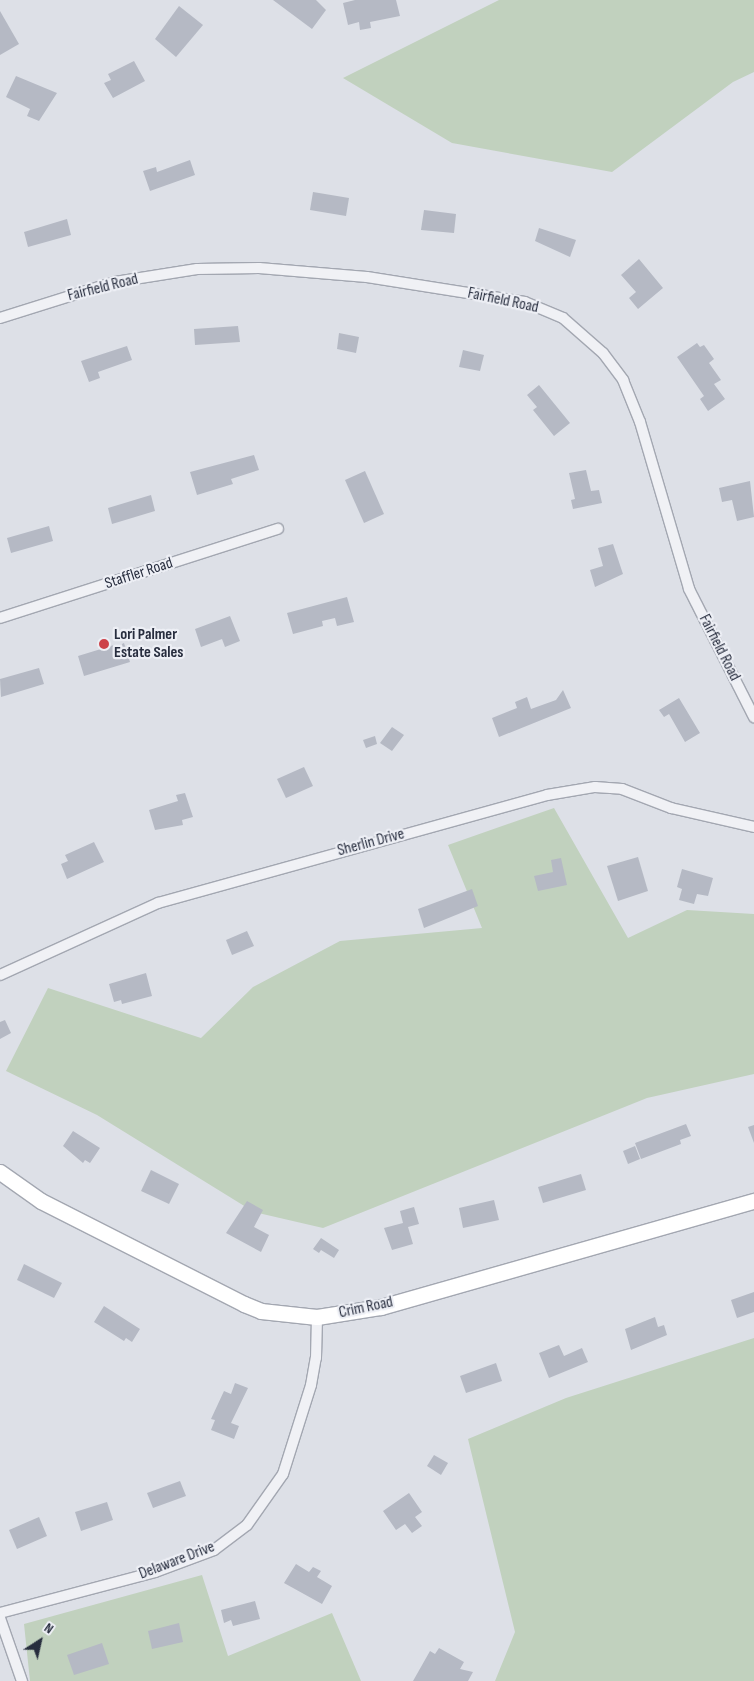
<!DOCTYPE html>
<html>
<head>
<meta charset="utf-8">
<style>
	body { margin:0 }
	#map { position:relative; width:754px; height:1681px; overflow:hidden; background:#dde0e7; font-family:"Sofia Sans Condensed",sans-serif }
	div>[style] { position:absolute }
	.green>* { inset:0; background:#c1d1be }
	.building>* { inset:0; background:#b5b9c4 }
	.roads { filter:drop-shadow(1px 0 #a3a7b1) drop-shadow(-1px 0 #a3a7b1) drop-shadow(0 1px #a3a7b1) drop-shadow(0 -1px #a3a7b1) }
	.street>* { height:10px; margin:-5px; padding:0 5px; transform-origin:5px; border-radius:5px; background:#f0f1f5 }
	.secondary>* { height:15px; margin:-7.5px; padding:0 7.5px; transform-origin:7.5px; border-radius:7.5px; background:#fff }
	.dots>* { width:14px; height:14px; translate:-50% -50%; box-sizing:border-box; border:2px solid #edeff5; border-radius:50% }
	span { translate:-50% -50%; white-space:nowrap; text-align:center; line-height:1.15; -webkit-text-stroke:4.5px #edeff5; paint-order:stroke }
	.street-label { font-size:16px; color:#272d3e }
	.poi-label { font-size:16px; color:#272d3e; font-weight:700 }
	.left { translate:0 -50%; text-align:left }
	.north { position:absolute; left:15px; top:1616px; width:50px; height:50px; -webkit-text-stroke:4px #edeff5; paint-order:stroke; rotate:35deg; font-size:14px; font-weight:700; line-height:20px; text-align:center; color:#272d3e }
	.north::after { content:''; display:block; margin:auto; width:18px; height:22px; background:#272d3e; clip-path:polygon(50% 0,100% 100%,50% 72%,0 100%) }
</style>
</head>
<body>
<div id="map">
	<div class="green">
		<div style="clip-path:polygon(499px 0,754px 0,754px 72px,733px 82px,612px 172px,452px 143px,343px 78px)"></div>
		<div style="clip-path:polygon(554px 808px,628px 938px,687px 910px,754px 914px,754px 1074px,647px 1098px,323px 1228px,254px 1212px,97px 1115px,6px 1071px,48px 988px,201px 1038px,253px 987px,340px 941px,482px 928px,448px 845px)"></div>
		<div style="clip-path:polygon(754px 1338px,754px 1681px,495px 1681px,515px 1632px,468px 1439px,566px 1398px)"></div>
		<div style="clip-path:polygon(202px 1575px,228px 1656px,332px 1613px,361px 1681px,30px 1681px,24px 1624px)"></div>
	</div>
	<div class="building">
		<div style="clip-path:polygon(273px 0,316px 0,326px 10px,312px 29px)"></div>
		<div style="clip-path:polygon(355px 0,396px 0,400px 16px,370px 22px,371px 28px,360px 30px,359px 22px,348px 25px,343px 3px)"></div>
		<div style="clip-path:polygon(179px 6px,203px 25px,176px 57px,155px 39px)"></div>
		<div style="clip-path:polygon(0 11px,19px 44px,0 55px)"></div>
		<div style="clip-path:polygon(134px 61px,145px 81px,113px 98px,104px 83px,111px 80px,108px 74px)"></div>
		<div style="clip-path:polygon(16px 76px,57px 93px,39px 121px,27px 116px,30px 109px,6px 97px)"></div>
		<div style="clip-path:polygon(190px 160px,195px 175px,150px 191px,143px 171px,156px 167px,157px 172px)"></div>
		<div style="clip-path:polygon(313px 192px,349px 198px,346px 216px,310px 210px)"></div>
		<div style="clip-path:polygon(424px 210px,456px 214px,454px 233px,421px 230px)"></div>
		<div style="clip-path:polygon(67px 219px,71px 235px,28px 247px,24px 232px)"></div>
		<div style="clip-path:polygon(539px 228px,576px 240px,570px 257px,535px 241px)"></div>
		<div style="clip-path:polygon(639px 259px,663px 288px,638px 309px,629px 298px,636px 292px,621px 275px)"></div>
		<div style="clip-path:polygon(238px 326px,240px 342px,195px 345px,194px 329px)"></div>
		<div style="clip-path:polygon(339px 333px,359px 337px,356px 353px,337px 349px)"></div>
		<div style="clip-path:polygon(697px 343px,700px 347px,704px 345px,714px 359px,709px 363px,721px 380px,714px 384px,725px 399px,708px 411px,700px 399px,704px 396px,677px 357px)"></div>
		<div style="clip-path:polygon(127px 346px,132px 360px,98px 372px,100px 378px,89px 382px,81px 361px)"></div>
		<div style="clip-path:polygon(463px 350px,484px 355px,480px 371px,459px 367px)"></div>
		<div style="clip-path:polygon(539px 385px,570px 423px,554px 436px,533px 410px,537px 407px,527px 395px)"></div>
		<div style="clip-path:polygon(254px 455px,259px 470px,231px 479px,233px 484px,197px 495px,190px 472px)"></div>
		<div style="clip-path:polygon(586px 470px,591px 491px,599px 490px,602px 503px,573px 509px,571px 500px,575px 499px,569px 473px)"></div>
		<div style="clip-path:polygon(365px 471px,384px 514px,364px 523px,345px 480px)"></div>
		<div style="clip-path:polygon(750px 481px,754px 517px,737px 521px,732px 500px,722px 502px,719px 488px)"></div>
		<div style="clip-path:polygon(151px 495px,155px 511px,112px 524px,108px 508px)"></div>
		<div style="clip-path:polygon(49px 526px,53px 541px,11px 553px,7px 538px)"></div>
		<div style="clip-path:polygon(613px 544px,623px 574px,595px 587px,590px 570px,603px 566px,598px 548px)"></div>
		<div style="clip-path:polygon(347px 597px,354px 622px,337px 626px,335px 618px,322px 621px,323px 626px,293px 634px,287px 613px)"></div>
		<div style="clip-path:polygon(230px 616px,240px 641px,225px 647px,222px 639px,201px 647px,195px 629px)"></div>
		<div style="clip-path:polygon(124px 643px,130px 662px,84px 676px,78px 656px,114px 645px,117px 655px,124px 652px,122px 644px)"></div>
		<div style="clip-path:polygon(39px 668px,44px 684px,1px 697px,0 679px)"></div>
		<div style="clip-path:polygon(563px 690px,571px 708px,499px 737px,492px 718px,517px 708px,515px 702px,527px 697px,531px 709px,556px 700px)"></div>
		<div style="clip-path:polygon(679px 698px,700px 733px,685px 742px,669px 714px,664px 717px,659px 710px)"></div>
		<div style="clip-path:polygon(392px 727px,404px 735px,392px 751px,380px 743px)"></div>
		<div style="clip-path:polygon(375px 736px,377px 744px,366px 748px,363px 740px)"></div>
		<div style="clip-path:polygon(304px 767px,313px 786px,286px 798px,277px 779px)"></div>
		<div style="clip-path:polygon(185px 793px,193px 817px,182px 820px,183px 825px,155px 830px,149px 810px,178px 801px,176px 795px)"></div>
		<div style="clip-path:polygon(94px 842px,104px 862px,67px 879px,61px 864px,68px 861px,65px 855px)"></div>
		<div style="clip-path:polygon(638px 857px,648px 891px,618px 901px,607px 866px)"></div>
		<div style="clip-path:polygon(561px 858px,567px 885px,538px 891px,534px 876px,553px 872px,551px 860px)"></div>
		<div style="clip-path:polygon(682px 869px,713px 878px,708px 896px,697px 894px,694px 904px,679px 900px,682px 889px,677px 887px)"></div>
		<div style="clip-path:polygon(472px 889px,478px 906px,424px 928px,418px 909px)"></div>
		<div style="clip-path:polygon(247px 931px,254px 946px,232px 955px,226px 940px)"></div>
		<div style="clip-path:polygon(146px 973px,152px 996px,122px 1004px,121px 1000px,114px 1002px,109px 984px)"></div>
		<div style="clip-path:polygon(5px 1020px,11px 1033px,0 1039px,0 1022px)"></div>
		<div style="clip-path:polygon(686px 1124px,691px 1136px,680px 1140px,681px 1144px,641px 1159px,635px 1143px)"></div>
		<div style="clip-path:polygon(754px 1125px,754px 1143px,748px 1127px)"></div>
		<div style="clip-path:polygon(73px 1131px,100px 1148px,90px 1163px,85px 1160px,83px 1163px,63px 1146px)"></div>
		<div style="clip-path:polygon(635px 1146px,640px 1159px,628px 1164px,623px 1151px)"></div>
		<div style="clip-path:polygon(151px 1170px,179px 1184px,169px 1204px,141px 1191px)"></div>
		<div style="clip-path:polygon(581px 1174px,586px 1190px,543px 1203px,538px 1187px)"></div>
		<div style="clip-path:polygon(494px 1200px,499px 1220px,463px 1228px,459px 1208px)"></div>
		<div style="clip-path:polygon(247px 1201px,263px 1210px,254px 1227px,269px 1235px,261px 1252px,226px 1233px)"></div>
		<div style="clip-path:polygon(414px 1207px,419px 1224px,408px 1227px,413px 1244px,392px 1250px,384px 1228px,403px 1223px,400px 1211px)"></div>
		<div style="clip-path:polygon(321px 1238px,339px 1250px,334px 1258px,321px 1250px,319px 1253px,313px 1249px)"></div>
		<div style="clip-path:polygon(24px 1264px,62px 1283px,54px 1298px,17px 1280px)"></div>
		<div style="clip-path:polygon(754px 1292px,754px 1312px,737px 1318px,731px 1300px)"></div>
		<div style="clip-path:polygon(104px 1306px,140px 1329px,132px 1342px,126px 1338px,124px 1341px,94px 1322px)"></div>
		<div style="clip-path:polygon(655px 1317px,658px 1327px,664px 1325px,667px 1335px,631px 1350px,625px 1329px)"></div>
		<div style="clip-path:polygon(559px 1345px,564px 1356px,582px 1348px,588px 1362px,549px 1378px,539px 1353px)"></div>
		<div style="clip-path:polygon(496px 1363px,502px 1381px,466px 1393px,460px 1376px)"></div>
		<div style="clip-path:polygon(235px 1383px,248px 1388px,231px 1423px,239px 1426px,234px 1439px,211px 1430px,215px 1420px,211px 1419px,224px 1391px,231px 1394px)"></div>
		<div style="clip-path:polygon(434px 1455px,448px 1463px,441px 1475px,427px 1466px)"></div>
		<div style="clip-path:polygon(180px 1481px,186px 1496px,153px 1508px,147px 1493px)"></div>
		<div style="clip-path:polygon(409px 1493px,422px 1512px,415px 1517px,422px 1526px,412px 1533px,405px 1524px,396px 1530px,383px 1511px)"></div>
		<div style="clip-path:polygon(107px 1502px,113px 1520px,81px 1531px,75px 1512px)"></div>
		<div style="clip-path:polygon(39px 1517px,47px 1536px,17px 1549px,9px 1530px)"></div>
		<div style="clip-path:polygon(296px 1564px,309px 1572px,313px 1567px,321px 1571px,317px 1577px,332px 1586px,322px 1604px,284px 1583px)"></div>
		<div style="clip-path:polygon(255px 1601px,260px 1619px,233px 1626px,231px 1620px,224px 1623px,221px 1610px)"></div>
		<div style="clip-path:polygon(179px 1623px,183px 1642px,152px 1649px,148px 1631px)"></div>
		<div style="clip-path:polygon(102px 1643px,109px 1664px,74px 1675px,67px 1655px)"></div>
		<div style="clip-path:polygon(439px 1648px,464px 1662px,460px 1669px,473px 1672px,468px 1681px,413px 1681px,430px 1651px,435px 1654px)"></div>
	</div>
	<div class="roads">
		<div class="street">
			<div style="left:0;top:318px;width:121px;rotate:-17.4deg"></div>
			<div style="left:115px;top:282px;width:83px;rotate:-9deg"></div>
			<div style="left:197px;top:269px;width:62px;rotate:-0.9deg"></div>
			<div style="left:259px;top:268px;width:108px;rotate:4.8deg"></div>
			<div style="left:367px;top:277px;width:160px;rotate:9deg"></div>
			<div style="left:525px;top:302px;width:41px;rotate:22.8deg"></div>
			<div style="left:563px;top:318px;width:53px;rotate:41.2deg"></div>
			<div style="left:603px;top:353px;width:34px;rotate:53deg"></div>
			<div style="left:623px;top:380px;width:45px;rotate:68deg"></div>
			<div style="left:640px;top:422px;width:174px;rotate:73.6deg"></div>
			<div style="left:689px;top:589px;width:144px;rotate:63.1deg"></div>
			<div style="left:0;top:618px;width:292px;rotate:-17.8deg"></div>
			<div style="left:0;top:975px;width:174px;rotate:-24.5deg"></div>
			<div style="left:158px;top:903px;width:404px;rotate:-15.5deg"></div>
			<div style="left:547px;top:795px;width:49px;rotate:-9.5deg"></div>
			<div style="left:595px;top:787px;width:27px;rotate:4deg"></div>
			<div style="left:622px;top:789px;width:53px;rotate:21.2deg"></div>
			<div style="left:671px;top:808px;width:85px;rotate:12.9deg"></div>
			<div style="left:0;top:1613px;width:160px;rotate:-14.8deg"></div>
			<div style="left:155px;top:1572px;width:63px;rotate:-20.4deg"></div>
			<div style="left:214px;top:1550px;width:41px;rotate:-37.1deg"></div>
			<div style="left:247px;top:1525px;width:62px;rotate:-54.8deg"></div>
			<div style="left:283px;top:1474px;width:93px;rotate:-72.5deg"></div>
			<div style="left:311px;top:1385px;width:27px;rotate:-80deg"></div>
			<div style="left:316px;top:1358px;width:41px;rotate:-88.6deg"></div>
			<div style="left:0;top:1618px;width:67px;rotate:70.8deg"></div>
		</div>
		<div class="secondary">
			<div style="left:0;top:1172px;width:50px;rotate:35.3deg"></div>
			<div style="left:41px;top:1201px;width:228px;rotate:26.9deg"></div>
			<div style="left:244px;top:1304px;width:18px;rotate:22deg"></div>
			<div style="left:261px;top:1311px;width:56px;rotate:6.1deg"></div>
			<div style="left:317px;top:1317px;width:65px;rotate:-8.9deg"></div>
			<div style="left:381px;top:1307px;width:388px;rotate:-15.9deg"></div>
		</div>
	</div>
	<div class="dots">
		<div style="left:104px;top:644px;background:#cd4249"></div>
	</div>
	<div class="street-label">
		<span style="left:103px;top:288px;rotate:-14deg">Fairfield Road</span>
		<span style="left:503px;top:301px;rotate:12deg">Fairfield Road</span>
		<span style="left:139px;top:574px;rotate:-18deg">Staffler Road</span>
		<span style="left:719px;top:648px;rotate:63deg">Fairfield Road</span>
		<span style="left:371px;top:843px;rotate:-15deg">Sherlin Drive</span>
		<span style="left:366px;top:1308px;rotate:-12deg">Crim Road</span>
		<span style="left:177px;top:1561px;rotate:-21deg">Delaware Drive</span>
	</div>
	<div class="poi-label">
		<span class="left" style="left:114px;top:644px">Lori Palmer<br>Estate Sales</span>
	</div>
	<div class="north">N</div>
</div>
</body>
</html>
